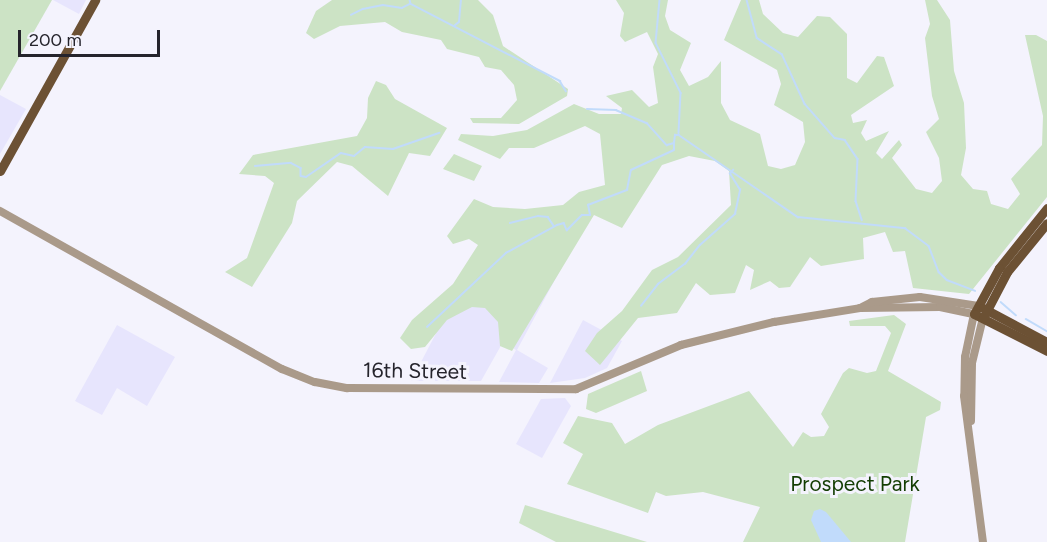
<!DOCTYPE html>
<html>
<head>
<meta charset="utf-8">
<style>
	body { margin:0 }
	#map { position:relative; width:1047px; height:542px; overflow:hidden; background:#f4f3fd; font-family:Figtree,sans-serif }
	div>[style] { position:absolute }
	.built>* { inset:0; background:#e7e5fd }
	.green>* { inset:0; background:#cce3c5 }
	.water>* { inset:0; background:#c1dbfb }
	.stream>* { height:1.5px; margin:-0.75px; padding:0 0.75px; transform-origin:0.75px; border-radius:0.75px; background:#c1dbfb }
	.minor>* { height:8px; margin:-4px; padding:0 4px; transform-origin:4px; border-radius:4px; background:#aa9a8a }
	.major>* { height:9px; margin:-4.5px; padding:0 4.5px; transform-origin:4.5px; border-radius:4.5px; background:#6c5134 }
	span { translate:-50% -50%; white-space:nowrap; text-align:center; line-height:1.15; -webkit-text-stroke:6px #f4f3fd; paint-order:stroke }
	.street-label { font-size:21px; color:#25242c }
	.park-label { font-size:21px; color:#133d03 }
	.scale { position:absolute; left:18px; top:30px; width:142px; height:27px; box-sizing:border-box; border:3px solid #25242c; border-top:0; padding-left:8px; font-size:18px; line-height:21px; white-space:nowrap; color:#25242c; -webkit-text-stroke:4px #f4f3fd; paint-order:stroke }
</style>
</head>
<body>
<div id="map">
	<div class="built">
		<div style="clip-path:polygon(53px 0,86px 0,79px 14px)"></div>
		<div style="clip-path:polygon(0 95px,26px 109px,0 154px)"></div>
		<div style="clip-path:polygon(571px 250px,517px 350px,548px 368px,539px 383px,499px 382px,516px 350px,503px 342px,481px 381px,411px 381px,453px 301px)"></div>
		<div style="clip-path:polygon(583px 320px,622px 341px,607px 368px,585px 378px,550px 383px)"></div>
		<div style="clip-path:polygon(117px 325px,175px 357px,147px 406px,117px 388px,102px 415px,75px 401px)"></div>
		<div style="clip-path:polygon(565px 398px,571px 406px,542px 458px,516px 444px,541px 399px)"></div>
	</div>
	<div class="green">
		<div style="clip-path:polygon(0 0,52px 0,0 91px)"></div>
		<div style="clip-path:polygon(332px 0,478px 0,493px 15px,503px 46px,568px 89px,567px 96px,519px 124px,473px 123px,470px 118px,501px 118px,517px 100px,514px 85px,501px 70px,485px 67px,479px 57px,447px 49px,441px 40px,402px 32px,385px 22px,340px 26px,314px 39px,306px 33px,316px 11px)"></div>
		<div style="clip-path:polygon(616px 0,668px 0,665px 16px,670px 30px,691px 43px,680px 70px,689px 86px,708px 77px,721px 61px,721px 103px,730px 120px,760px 134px,768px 166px,781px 169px,795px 165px,805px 142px,803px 122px,774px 105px,781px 84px,777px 70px,724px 40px,741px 0,759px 0,763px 14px,783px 33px,798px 37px,817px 16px,830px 17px,847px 34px,847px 78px,857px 83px,877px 56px,884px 57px,894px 86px,851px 115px,853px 123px,867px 120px,861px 133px,866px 141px,889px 131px,876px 153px,882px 159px,899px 140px,902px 145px,892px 158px,916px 189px,932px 193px,942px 181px,939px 158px,926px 132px,939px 119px,932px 96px,925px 38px,930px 24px,925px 0,937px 0,950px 20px,954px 71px,964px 103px,966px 148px,961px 175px,973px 189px,987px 191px,991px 204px,1008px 209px,1020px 194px,1011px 179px,1042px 145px,1043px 116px,1025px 35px,1036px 35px,1047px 41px,1047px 197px,969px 294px,913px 288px,905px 251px,893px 252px,885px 232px,863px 238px,864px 259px,821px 266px,810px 257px,790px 287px,779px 288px,770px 281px,750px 290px,754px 270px,746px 265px,735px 293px,710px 295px,696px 283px,677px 313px,638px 318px,600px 365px,585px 351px,597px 333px,622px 311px,652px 270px,678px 257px,731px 205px,729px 171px,715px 161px,689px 156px,662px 165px,622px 228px,594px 215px,512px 351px,500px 346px,498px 322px,485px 308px,472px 307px,447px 320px,425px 347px,411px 349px,400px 338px,412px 320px,453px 284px,478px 245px,469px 239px,453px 244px,447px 236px,474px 199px,493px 207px,525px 209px,563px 205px,579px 192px,605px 185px,600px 134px,585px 126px,534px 148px,509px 148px,500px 159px,458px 140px,461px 134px,493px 136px,527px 130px,574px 104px,599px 114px,621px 114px,622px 108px,606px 96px,632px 90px,649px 107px,658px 103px,653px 67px,658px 54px,647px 32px,625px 42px,620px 36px,624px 13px)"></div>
		<div style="clip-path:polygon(376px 81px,386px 85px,395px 99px,447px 128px,430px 156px,409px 153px,388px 196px,352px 166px,337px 162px,297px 201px,292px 223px,252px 287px,225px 272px,247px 258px,274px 183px,265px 176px,239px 174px,253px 155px,357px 136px,367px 118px,368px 98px)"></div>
		<div style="clip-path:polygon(454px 154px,482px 166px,474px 181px,443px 169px)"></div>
		<div style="clip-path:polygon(894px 315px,906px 324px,888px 371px,941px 402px,940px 410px,926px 417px,905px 542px,743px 542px,760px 507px,703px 492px,666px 496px,656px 492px,648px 513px,567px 484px,583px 454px,563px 443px,578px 416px,612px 423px,625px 444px,658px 425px,749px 391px,793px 447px,803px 432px,811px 437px,824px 436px,829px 427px,821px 414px,843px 373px,849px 368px,867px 373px,876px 371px,891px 333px,885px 326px,850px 326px,849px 321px)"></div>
		<div style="clip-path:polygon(641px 371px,647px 391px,596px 413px,586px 409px,588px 394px)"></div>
		<div style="clip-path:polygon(525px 505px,647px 542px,556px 542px,519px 523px)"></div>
	</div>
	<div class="water">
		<div style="clip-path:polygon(820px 509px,826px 512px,851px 542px,821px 542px,811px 520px,814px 511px)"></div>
	</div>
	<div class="stream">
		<div style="left:410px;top:0;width:4px;rotate:76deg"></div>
		<div style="left:411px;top:4px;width:168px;rotate:27.3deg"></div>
		<div style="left:560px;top:81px;width:12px;rotate:59deg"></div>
		<div style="left:660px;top:0;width:43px;rotate:95.3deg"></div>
		<div style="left:656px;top:43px;width:56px;rotate:63.4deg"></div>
		<div style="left:681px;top:93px;width:40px;rotate:92.9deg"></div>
		<div style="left:747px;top:0;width:39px;rotate:75deg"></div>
		<div style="left:757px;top:38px;width:30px;rotate:33deg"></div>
		<div style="left:782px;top:54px;width:55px;rotate:65.3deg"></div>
		<div style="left:805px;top:104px;width:45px;rotate:48.6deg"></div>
		<div style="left:835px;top:138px;width:10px;rotate:11deg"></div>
		<div style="left:845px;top:140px;width:23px;rotate:56deg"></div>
		<div style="left:858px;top:159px;width:42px;rotate:92.7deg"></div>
		<div style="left:856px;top:201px;width:20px;rotate:72deg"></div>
		<div style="left:351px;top:15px;width:13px;rotate:-27deg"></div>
		<div style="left:363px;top:9px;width:20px;rotate:-11deg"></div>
		<div style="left:383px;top:5px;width:19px;rotate:9deg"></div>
		<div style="left:402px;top:8px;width:9px;rotate:-27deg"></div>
		<div style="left:454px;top:26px;width:6px;rotate:-39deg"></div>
		<div style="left:459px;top:22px;width:22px;rotate:-85deg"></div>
		<div style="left:587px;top:109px;width:29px;rotate:2deg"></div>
		<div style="left:616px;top:110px;width:34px;rotate:23deg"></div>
		<div style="left:647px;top:123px;width:30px;rotate:48deg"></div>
		<div style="left:667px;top:145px;width:7px;rotate:-16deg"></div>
		<div style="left:674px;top:143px;width:8px;rotate:-83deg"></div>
		<div style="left:675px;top:135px;width:4px"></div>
		<div style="left:679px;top:135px;width:145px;rotate:34.6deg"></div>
		<div style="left:798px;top:217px;width:108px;rotate:5.9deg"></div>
		<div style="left:905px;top:228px;width:30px;rotate:37deg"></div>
		<div style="left:929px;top:246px;width:28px;rotate:69deg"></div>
		<div style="left:939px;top:272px;width:11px;rotate:45deg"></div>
		<div style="left:947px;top:280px;width:30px;rotate:21deg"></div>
		<div style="left:255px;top:166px;width:36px;rotate:-5deg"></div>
		<div style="left:291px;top:163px;width:11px;rotate:27deg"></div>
		<div style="left:301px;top:168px;width:8px;rotate:90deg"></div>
		<div style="left:301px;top:176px;width:5px;rotate:11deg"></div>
		<div style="left:306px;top:177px;width:42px;rotate:-34.4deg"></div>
		<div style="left:341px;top:153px;width:13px;rotate:13deg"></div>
		<div style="left:354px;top:156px;width:14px;rotate:-39deg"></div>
		<div style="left:365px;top:147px;width:28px;rotate:4deg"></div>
		<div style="left:393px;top:149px;width:49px;rotate:-19.2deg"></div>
		<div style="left:510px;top:223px;width:29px;rotate:-14deg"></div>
		<div style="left:538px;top:216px;width:10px;rotate:6deg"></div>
		<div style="left:548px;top:217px;width:11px;rotate:56deg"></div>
		<div style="left:1001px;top:302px;width:20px;rotate:41deg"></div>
		<div style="left:641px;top:306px;width:28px;rotate:-52deg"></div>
		<div style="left:658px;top:284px;width:34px;rotate:-37deg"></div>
		<div style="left:685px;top:264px;width:24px;rotate:-52deg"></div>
		<div style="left:700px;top:245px;width:47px;rotate:-41.5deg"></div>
		<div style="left:735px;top:214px;width:25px;rotate:-78deg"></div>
		<div style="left:740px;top:190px;width:19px;rotate:-122deg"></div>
		<div style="left:730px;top:174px;width:5px;rotate:-53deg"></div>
		<div style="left:1026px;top:319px;width:24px;rotate:30deg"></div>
		<div style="left:427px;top:327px;width:108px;rotate:-43.1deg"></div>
		<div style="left:506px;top:253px;width:58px;rotate:-28.8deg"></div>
		<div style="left:557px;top:225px;width:7px;rotate:-16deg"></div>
		<div style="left:564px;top:223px;width:8px;rotate:67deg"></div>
		<div style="left:567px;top:230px;width:21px;rotate:-45deg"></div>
		<div style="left:582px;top:215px;width:8px"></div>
		<div style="left:590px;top:215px;width:10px;rotate:-101deg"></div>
		<div style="left:588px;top:205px;width:42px;rotate:-21deg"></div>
		<div style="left:627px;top:190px;width:20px;rotate:-79deg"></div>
		<div style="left:631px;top:170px;width:47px;rotate:-24.9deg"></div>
		<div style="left:674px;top:150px;width:7px;rotate:-90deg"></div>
	</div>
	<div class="minor">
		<div style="left:0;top:211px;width:323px;rotate:29.3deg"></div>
		<div style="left:282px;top:369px;width:35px;rotate:22deg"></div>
		<div style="left:315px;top:382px;width:33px;rotate:11deg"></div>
		<div style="left:347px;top:388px;width:229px;rotate:0.3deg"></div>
		<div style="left:576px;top:389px;width:114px;rotate:-22.7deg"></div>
		<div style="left:681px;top:345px;width:96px;rotate:-13.9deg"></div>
		<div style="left:774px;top:322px;width:87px;rotate:-9.2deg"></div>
		<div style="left:860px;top:308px;width:80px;rotate:-0.7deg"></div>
		<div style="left:940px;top:307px;width:35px;rotate:12deg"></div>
		<div style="left:974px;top:314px;width:44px;rotate:101.8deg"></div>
		<div style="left:965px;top:357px;width:39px;rotate:91deg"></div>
		<div style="left:964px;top:396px;width:147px;rotate:82.6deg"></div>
		<div style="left:862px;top:307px;width:11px;rotate:-27deg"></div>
		<div style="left:872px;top:302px;width:48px;rotate:-5.9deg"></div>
		<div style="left:920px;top:297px;width:59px;rotate:8.8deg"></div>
		<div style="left:971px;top:421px;width:58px;rotate:-89deg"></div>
		<div style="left:972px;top:363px;width:46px;rotate:-76.3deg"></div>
	</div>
	<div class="major">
		<div style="left:0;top:171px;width:196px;rotate:-60.9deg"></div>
		<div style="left:1047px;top:208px;width:77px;rotate:128.7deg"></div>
		<div style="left:999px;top:268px;width:52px;rotate:118.5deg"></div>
		<div style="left:974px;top:314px;width:82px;rotate:26.9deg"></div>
		<div style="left:983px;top:308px;width:72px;rotate:28deg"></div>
		<div style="left:983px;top:318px;width:52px;rotate:-62.4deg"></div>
		<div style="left:1007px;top:272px;width:63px;rotate:-50.8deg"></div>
	</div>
	<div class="street-label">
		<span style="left:415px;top:371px;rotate:1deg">16th Street</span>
	</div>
	<div class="park-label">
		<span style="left:855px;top:484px">Prospect Park</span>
	</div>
	<div class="scale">200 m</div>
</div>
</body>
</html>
